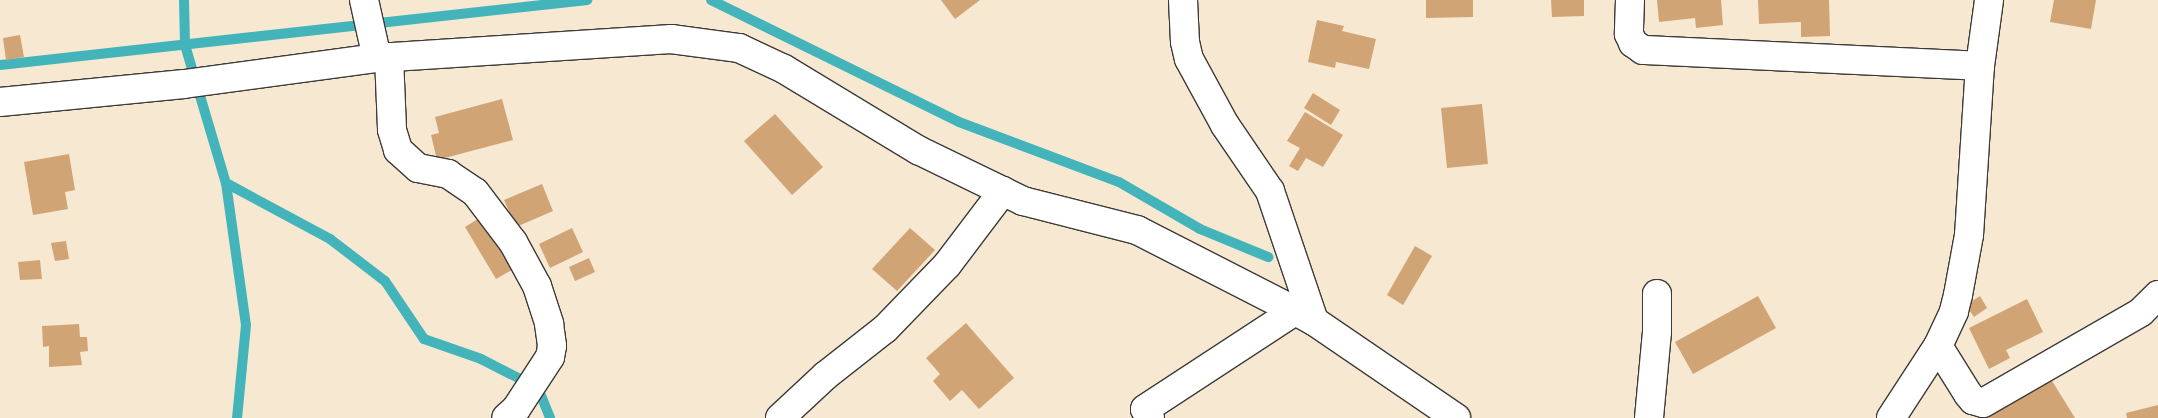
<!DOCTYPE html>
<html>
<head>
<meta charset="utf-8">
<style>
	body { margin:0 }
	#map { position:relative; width:2158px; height:418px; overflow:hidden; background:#f7e8d2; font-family:"IM FELL Great Primer",serif }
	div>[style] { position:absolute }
	.stream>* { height:10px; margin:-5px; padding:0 5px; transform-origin:5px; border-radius:5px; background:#44b4bb }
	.building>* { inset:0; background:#d1a475 }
	.roads { filter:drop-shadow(1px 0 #3d3b37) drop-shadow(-1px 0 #3d3b37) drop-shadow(0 1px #3d3b37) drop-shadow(0 -1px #3d3b37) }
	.minor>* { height:28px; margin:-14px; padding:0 14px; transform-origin:14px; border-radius:14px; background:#fff }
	span { translate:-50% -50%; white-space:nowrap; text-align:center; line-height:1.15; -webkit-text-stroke:5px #fbf7ec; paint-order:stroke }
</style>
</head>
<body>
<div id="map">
	<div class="stream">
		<div style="left:184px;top:0;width:45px;rotate:88.7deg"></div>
		<div style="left:185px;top:45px;width:144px;rotate:73.5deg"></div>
		<div style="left:226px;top:183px;width:143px;rotate:82deg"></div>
		<div style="left:246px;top:325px;width:93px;rotate:95.5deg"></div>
		<div style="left:711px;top:0;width:276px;rotate:26.2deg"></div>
		<div style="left:959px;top:122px;width:171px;rotate:20.6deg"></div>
		<div style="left:1119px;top:182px;width:94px;rotate:30.1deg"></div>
		<div style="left:1200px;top:229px;width:74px;rotate:22.4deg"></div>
		<div style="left:0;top:65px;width:591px;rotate:-6.32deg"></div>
		<div style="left:226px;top:183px;width:118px;rotate:28.3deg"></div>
		<div style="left:330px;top:239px;width:69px;rotate:37.4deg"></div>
		<div style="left:385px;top:281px;width:70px;rotate:56.1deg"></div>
		<div style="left:424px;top:339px;width:60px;rotate:19.3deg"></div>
		<div style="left:481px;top:359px;width:64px;rotate:27deg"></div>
		<div style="left:538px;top:388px;width:32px;rotate:68deg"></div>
	</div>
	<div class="building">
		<div style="clip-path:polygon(941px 0,980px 0,955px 19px)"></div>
		<div style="clip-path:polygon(1426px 0,1473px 0,1473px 17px,1426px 18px)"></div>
		<div style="clip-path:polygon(1551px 0,1584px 0,1584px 16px,1552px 17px)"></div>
		<div style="clip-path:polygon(1657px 0,1721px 0,1723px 25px,1696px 28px,1695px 18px,1659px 22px)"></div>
		<div style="clip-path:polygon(1758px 0,1829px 0,1830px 36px,1801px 37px,1801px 22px,1759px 24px)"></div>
		<div style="clip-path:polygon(2054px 0,2096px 0,2091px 29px,2050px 22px)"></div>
		<div style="clip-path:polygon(1317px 20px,1344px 26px,1342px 31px,1376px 39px,1369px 69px,1336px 62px,1335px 68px,1308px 62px)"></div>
		<div style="clip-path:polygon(20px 35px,24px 57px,6px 60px,3px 38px)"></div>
		<div style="clip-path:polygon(1313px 93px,1340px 110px,1331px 125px,1304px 108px)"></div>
		<div style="clip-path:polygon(502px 99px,513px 140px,437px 160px,431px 135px,439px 133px,435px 117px)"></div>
		<div style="clip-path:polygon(1482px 104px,1488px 164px,1447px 168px,1441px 108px)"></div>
		<div style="clip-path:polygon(1305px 112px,1343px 135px,1323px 167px,1306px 158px,1298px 171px,1289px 166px,1300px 148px,1287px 141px)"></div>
		<div style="clip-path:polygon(775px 114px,823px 167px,792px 195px,744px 141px)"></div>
		<div style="clip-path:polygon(69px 154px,75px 190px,65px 192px,68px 209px,33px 215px,24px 162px)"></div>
		<div style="clip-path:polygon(542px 184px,553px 211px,516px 227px,504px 200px)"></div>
		<div style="clip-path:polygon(486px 214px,517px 267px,496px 279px,465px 227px)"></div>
		<div style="clip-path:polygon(572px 228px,583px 252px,550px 268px,539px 244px)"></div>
		<div style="clip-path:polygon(910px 228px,935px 250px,897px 291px,872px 269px)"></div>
		<div style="clip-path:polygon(66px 241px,69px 259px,55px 261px,51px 243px)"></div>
		<div style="clip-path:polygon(1415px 246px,1432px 256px,1403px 305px,1387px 295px)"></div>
		<div style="clip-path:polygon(589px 258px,595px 272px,575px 281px,569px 267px)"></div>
		<div style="clip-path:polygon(40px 260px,42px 279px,20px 280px,18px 262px)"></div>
		<div style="clip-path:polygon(1758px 296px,1776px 328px,1693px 374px,1675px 342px)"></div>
		<div style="clip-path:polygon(1980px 296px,1987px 308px,1974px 317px,1966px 305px)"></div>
		<div style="clip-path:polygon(2027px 299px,2043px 332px,2006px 350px,2010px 358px,1989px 369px,1969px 328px)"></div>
		<div style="clip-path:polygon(966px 323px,1014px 378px,979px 409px,962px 390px,950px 401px,933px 381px,940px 374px,926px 358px)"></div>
		<div style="clip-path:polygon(79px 324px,80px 337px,87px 337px,88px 351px,80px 352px,82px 365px,49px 367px,49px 346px,43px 347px,42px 326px)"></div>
		<div style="clip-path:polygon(2049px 376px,2075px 418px,1989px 418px,1988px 415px)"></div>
		<div style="clip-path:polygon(2158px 405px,2158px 418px,2127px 418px,2126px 413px)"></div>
	</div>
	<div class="roads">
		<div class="minor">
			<div style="left:364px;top:0;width:59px;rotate:77.4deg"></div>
			<div style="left:1183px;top:0;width:42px;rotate:87.3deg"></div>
			<div style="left:1185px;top:42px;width:17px;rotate:77deg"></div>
			<div style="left:1189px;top:59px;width:75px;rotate:61.4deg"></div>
			<div style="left:1225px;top:125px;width:80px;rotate:55.7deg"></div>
			<div style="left:1270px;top:191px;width:137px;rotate:71.3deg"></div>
			<div style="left:1630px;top:0;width:34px;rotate:92deg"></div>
			<div style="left:1629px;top:34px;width:10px;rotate:66deg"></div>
			<div style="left:1633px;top:43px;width:12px;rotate:35deg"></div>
			<div style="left:1643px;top:50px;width:337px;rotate:2.7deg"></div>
			<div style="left:389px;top:57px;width:73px;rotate:87.6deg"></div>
			<div style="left:392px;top:130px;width:21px;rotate:73deg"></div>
			<div style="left:398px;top:150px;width:27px;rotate:42deg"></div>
			<div style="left:418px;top:168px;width:31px;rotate:11deg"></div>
			<div style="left:448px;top:174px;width:32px;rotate:34deg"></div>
			<div style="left:475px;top:192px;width:63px;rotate:52.8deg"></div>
			<div style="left:513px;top:242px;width:50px;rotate:61.4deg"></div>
			<div style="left:537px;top:286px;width:40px;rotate:72deg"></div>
			<div style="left:549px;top:324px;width:22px;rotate:82deg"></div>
			<div style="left:552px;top:346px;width:11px;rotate:100deg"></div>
			<div style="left:550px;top:357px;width:62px;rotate:123.2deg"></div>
			<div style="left:516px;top:409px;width:13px;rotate:138deg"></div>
			<div style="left:0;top:102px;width:185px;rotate:-5.6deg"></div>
			<div style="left:184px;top:84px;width:195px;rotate:-7.7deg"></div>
			<div style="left:377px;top:58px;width:295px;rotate:-3.7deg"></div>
			<div style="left:671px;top:39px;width:69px;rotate:7.5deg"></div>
			<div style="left:739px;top:48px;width:50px;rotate:25deg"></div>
			<div style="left:784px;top:69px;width:157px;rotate:31.2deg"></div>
			<div style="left:918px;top:150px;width:117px;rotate:25.9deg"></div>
			<div style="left:1023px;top:201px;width:118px;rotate:14.3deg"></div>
			<div style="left:1137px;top:230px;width:178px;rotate:27.1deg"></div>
			<div style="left:1295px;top:311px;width:21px;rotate:28deg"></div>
			<div style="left:1314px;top:321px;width:172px;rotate:34.3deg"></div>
			<div style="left:1938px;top:346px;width:57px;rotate:58deg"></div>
			<div style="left:1968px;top:394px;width:8px;rotate:50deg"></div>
			<div style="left:1973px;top:400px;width:10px;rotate:17deg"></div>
			<div style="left:1983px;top:403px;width:182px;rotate:-29.9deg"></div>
			<div style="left:2141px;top:312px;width:24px;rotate:-45deg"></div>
			<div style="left:780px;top:418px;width:62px;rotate:-43deg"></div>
			<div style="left:825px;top:376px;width:76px;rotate:-38.1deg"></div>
			<div style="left:885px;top:329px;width:89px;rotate:-45.9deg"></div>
			<div style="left:947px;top:265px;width:93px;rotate:-52.9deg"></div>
			<div style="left:1150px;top:418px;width:10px;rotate:-119deg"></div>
			<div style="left:1145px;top:409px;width:179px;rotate:-33.2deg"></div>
			<div style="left:1649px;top:418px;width:86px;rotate:-84.7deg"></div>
			<div style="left:1657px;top:332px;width:38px;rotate:-90deg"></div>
			<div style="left:1891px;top:418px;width:86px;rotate:-56.9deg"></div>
			<div style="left:1938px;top:346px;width:38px;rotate:-65deg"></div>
			<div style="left:1954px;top:311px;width:16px;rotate:-76deg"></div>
			<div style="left:1958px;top:295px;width:61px;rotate:-79.6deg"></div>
			<div style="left:1969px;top:235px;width:169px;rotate:-86.3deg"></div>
			<div style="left:1980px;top:66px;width:67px;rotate:-82.2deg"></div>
		</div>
	</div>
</div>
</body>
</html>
